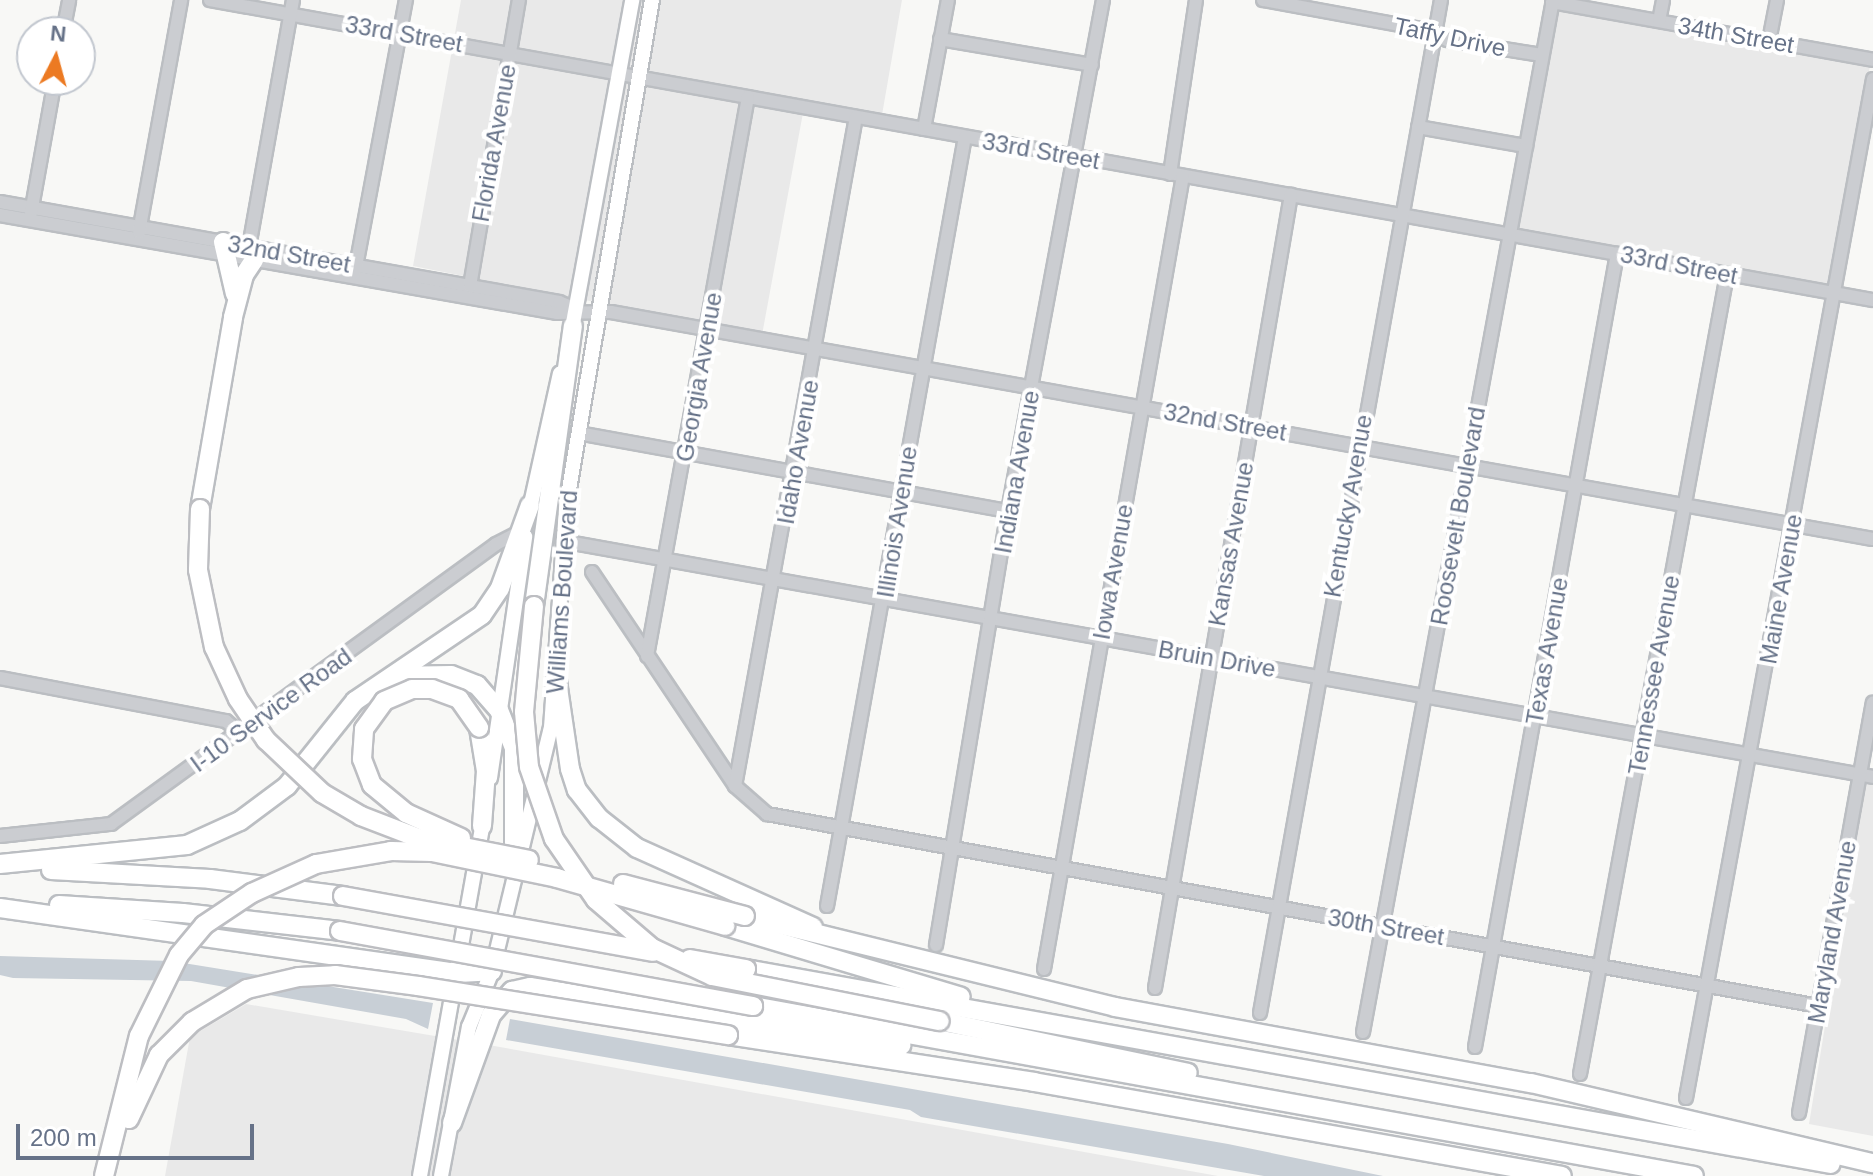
<!DOCTYPE html>
<html>
<head>
<meta charset="utf-8">
<style>
	body { margin:0 }
	#map { position:relative; width:1873px; height:1176px; overflow:hidden; background:#f8f8f6; font-family:Arial,sans-serif }
	div>[style] { position:absolute }
	.built>* { inset:0; background:#e9e9e9 }
	.water>* { inset:0; background:#c8cfd6 }
	.roads { filter:drop-shadow(2px 0 #bbbec2) drop-shadow(-2px 0 #bbbec2) drop-shadow(0 2px #bbbec2) drop-shadow(0 -2px #bbbec2) }
	.minor>* { height:12px; margin:-6px; padding:0 6px; transform-origin:6px; border-radius:6px; background:#cbcdd1 }
	.major>* { height:14px; margin:-7px; padding:0 7px; transform-origin:7px; border-radius:7px; background:#fff }
	.highway>* { height:18px; margin:-9px; padding:0 9px; transform-origin:9px; border-radius:9px; background:#fff }
	.bridges { filter:drop-shadow(2px 0 #bdbec2) drop-shadow(-2px 0 #bdbec2) drop-shadow(0 2px #bdbec2) drop-shadow(0 -2px #bdbec2) }
	.highway-bridge>* { height:18px; margin:-9px; padding:0 9px; transform-origin:9px; border-radius:9px; background:#fff }
	span { translate:-50% -50%; white-space:nowrap; text-align:center; line-height:1.15; -webkit-text-stroke:8px #fff; paint-order:stroke }
	.street-label { font-size:24px; color:#667288 }
	.north { position:absolute; left:16px; top:16px; width:80px; height:80px; box-sizing:border-box; background:#fff; border:2px solid #c2c7cf; border-radius:50%; rotate:6deg; font-size:22px; font-weight:700; line-height:32px; text-align:center; color:#667288 }
	.north::after { content:''; display:block; margin:auto; width:28px; height:36px; background:#ec7a22; clip-path:polygon(50% 0,100% 100%,50% 72%,0 100%) }
	.scale { position:absolute; left:16px; top:1124px; width:238px; height:36px; box-sizing:border-box; border:4px solid #667288; border-top:0; padding-left:10px; font-size:24px; line-height:28px; white-space:nowrap; color:#667288; -webkit-text-stroke:6px #fff; paint-order:stroke }
</style>
</head>
<body>
<div id="map">
	<div class="built">
		<div style="clip-path:polygon(461px 0,902px 0,882px 115px,805px 102px,762px 335px,413px 266px)"></div>
		<div style="clip-path:polygon(1555px 9px,1870px 66px,1830px 286px,1515px 228px)"></div>
		<div style="clip-path:polygon(1865px 781px,1873px 783px,1873px 1136px,1809px 1124px)"></div>
		<div style="clip-path:polygon(246px 1004px,494px 1046px,1218px 1176px,165px 1176px,190px 1037px)"></div>
	</div>
	<div class="water">
		<div style="clip-path:polygon(0 956px,171px 961px,433px 1003px,428px 1029px,406px 1019px,191px 981px,13px 978px,0 975px)"></div>
		<div style="clip-path:polygon(510px 1019px,1228px 1144px,1383px 1176px,1264px 1176px,921px 1117px,910px 1110px,506px 1040px)"></div>
	</div>
	<div class="roads">
		<div class="minor">
			<div style="left:210px;top:0;width:1690px;rotate:10.23deg"></div>
			<div style="left:1263px;top:0;width:166px;rotate:10.4deg"></div>
			<div style="left:1426px;top:30px;width:23px;rotate:25deg"></div>
			<div style="left:1447px;top:40px;width:96px;rotate:9deg"></div>
			<div style="left:1552px;top:2px;width:326px;rotate:10.2deg"></div>
			<div style="left:1659px;top:21px;width:21px;rotate:-79deg"></div>
			<div style="left:63px;top:32px;width:33px;rotate:-79deg"></div>
			<div style="left:940px;top:39px;width:154px;rotate:9.7deg"></div>
			<div style="left:1769px;top:41px;width:42px;rotate:-79deg"></div>
			<div style="left:1418px;top:127px;width:110px;rotate:10deg"></div>
			<div style="left:924px;top:129px;width:131px;rotate:-79.5deg"></div>
			<div style="left:1170px;top:174px;width:176px;rotate:-81.5deg"></div>
			<div style="left:0;top:202px;width:568px;rotate:10.14deg"></div>
			<div style="left:559px;top:302px;width:18px;rotate:22deg"></div>
			<div style="left:31px;top:213px;width:135px;rotate:-79.8deg"></div>
			<div style="left:0;top:215px;width:566px;rotate:9.98deg"></div>
			<div style="left:557px;top:313px;width:54px;rotate:-1.1deg"></div>
			<div style="left:611px;top:312px;width:1282px;rotate:10.2deg"></div>
			<div style="left:139px;top:232px;width:236px;rotate:-79.7deg"></div>
			<div style="left:249px;top:247px;width:251px;rotate:-79.9deg"></div>
			<div style="left:355px;top:272px;width:277px;rotate:-79.4deg"></div>
			<div style="left:470px;top:286px;width:290px;rotate:-80.3deg"></div>
			<div style="left:578px;top:433px;width:437px;rotate:10.3deg"></div>
			<div style="left:562px;top:541px;width:1332px;rotate:10.2deg"></div>
			<div style="left:592px;top:572px;width:257px;rotate:56.2deg"></div>
			<div style="left:735px;top:786px;width:43px;rotate:41.2deg"></div>
			<div style="left:767px;top:814px;width:1068px;rotate:10.35deg"></div>
			<div style="left:647px;top:656px;width:568px;rotate:-79.76deg"></div>
			<div style="left:0;top:678px;width:230px;rotate:10.8deg"></div>
			<div style="left:226px;top:721px;width:18px;rotate:41deg"></div>
			<div style="left:735px;top:786px;width:680px;rotate:-79.75deg"></div>
			<div style="left:0;top:836px;width:112px;rotate:-6.2deg"></div>
			<div style="left:111px;top:824px;width:476px;rotate:-36deg"></div>
			<div style="left:496px;top:544px;width:28px;rotate:-27deg"></div>
			<div style="left:827px;top:906px;width:781px;rotate:-79.83deg"></div>
			<div style="left:936px;top:945px;width:440px;rotate:-80.6deg"></div>
			<div style="left:1008px;top:511px;width:520px;rotate:-79.47deg"></div>
			<div style="left:1044px;top:969px;width:805px;rotate:-80.06deg"></div>
			<div style="left:1155px;top:988px;width:805px;rotate:-80.27deg"></div>
			<div style="left:1260px;top:1013px;width:1029px;rotate:-79.87deg"></div>
			<div style="left:1363px;top:1032px;width:1049px;rotate:-79.57deg"></div>
			<div style="left:1475px;top:1047px;width:806px;rotate:-79.85deg"></div>
			<div style="left:1580px;top:1074px;width:812px;rotate:-79.58deg"></div>
			<div style="left:1686px;top:1098px;width:1036px;rotate:-79.6deg"></div>
			<div style="left:1799px;top:1113px;width:417px;rotate:-79.8deg"></div>
		</div>
		<div class="major">
			<div style="left:571px;top:334px;width:340px;rotate:-79.6deg"></div>
			<div style="left:529px;top:513px;width:143px;rotate:-77.5deg"></div>
			<div style="left:490px;top:778px;width:244px;rotate:-81.7deg"></div>
			<div style="left:420px;top:1176px;width:364px;rotate:-79.9deg"></div>
			<div style="left:441px;top:1176px;width:152px;rotate:-79.4deg"></div>
			<div style="left:469px;top:1027px;width:61px;rotate:-67.7deg"></div>
			<div style="left:492px;top:971px;width:250px;rotate:-76.4deg"></div>
			<div style="left:551px;top:728px;width:228px;rotate:-86deg"></div>
			<div style="left:567px;top:501px;width:508px;rotate:-80.37deg"></div>
		</div>
		<div class="highway">
			<div style="left:223px;top:242px;width:53px;rotate:77deg"></div>
			<div style="left:200px;top:509px;width:195px;rotate:-80.2deg"></div>
			<div style="left:233px;top:317px;width:43px;rotate:-75.3deg"></div>
			<div style="left:244px;top:275px;width:18px;rotate:-56deg"></div>
			<div style="left:534px;top:606px;width:283px;rotate:-82.1deg"></div>
			<div style="left:393px;top:676px;width:58px;rotate:-1deg"></div>
			<div style="left:451px;top:675px;width:28px;rotate:21deg"></div>
			<div style="left:477px;top:685px;width:33px;rotate:49deg"></div>
			<div style="left:499px;top:710px;width:41px;rotate:68.5deg"></div>
			<div style="left:514px;top:748px;width:116px;rotate:90deg"></div>
			<div style="left:557px;top:681px;width:89px;rotate:81.6deg"></div>
			<div style="left:570px;top:769px;width:22px;rotate:72deg"></div>
			<div style="left:577px;top:790px;width:36px;rotate:52deg"></div>
			<div style="left:599px;top:818px;width:48px;rotate:38.3deg"></div>
			<div style="left:637px;top:848px;width:193px;rotate:24.2deg"></div>
			<div style="left:479px;top:728px;width:44px;rotate:80.8deg"></div>
			<div style="left:486px;top:771px;width:55px;rotate:94.2deg"></div>
			<div style="left:0;top:864px;width:188px;rotate:-5.8deg"></div>
			<div style="left:187px;top:845px;width:58px;rotate:-24.4deg"></div>
			<div style="left:240px;top:821px;width:59px;rotate:-36.7deg"></div>
			<div style="left:287px;top:786px;width:109px;rotate:-51.3deg"></div>
			<div style="left:355px;top:701px;width:153px;rotate:-34.1deg"></div>
			<div style="left:482px;top:615px;width:32px;rotate:-56deg"></div>
			<div style="left:500px;top:588px;width:88px;rotate:-70.1deg"></div>
			<div style="left:51px;top:870px;width:159px;rotate:3.2deg"></div>
			<div style="left:210px;top:879px;width:134px;rotate:7.3deg"></div>
			<div style="left:59px;top:905px;width:124px;rotate:3.7deg"></div>
			<div style="left:183px;top:913px;width:158px;rotate:6.5deg"></div>
			<div style="left:0;top:908px;width:463px;rotate:8.1deg"></div>
			<div style="left:458px;top:973px;width:34px;rotate:-3deg"></div>
			<div style="left:745px;top:916px;width:381px;rotate:13.8deg"></div>
			<div style="left:1115px;top:1007px;width:423px;rotate:10.4deg"></div>
			<div style="left:1531px;top:1083px;width:351px;rotate:13.2deg"></div>
			<div style="left:725px;top:926px;width:246px;rotate:16.7deg"></div>
			<div style="left:746px;top:969px;width:1102px;rotate:10.19deg"></div>
			<div style="left:753px;top:1006px;width:956px;rotate:10.24deg"></div>
			<div style="left:940px;top:1021px;width:253px;rotate:11.8deg"></div>
			<div style="left:728px;top:1035px;width:310px;rotate:8.7deg"></div>
			<div style="left:1034px;top:1082px;width:536px;rotate:10.09deg"></div>
			<div style="left:452px;top:1123px;width:115px;rotate:-70.1deg"></div>
			<div style="left:491px;top:1015px;width:32px;rotate:-49deg"></div>
			<div style="left:512px;top:991px;width:18px;rotate:-13deg"></div>
			<div style="left:530px;top:987px;width:376px;rotate:8.9deg"></div>
		</div>
	</div>
	<div class="bridges">
		<div class="highway-bridge">
			<div style="left:200px;top:509px;width:61px;rotate:91.9deg"></div>
			<div style="left:198px;top:570px;width:79px;rotate:78.3deg"></div>
			<div style="left:214px;top:647px;width:57px;rotate:65.2deg"></div>
			<div style="left:238px;top:699px;width:50px;rotate:55.7deg"></div>
			<div style="left:266px;top:740px;width:77px;rotate:43.4deg"></div>
			<div style="left:322px;top:793px;width:45px;rotate:30.5deg"></div>
			<div style="left:361px;top:816px;width:61px;rotate:21.1deg"></div>
			<div style="left:418px;top:838px;width:113px;rotate:11.2deg"></div>
			<div style="left:534px;top:606px;width:106px;rotate:95.4deg"></div>
			<div style="left:524px;top:712px;width:55px;rotate:84.8deg"></div>
			<div style="left:529px;top:767px;width:76px;rotate:70.9deg"></div>
			<div style="left:554px;top:839px;width:74px;rotate:55.5deg"></div>
			<div style="left:596px;top:900px;width:74px;rotate:40.6deg"></div>
			<div style="left:652px;top:948px;width:66px;rotate:25deg"></div>
			<div style="left:712px;top:976px;width:232px;rotate:11.2deg"></div>
			<div style="left:461px;top:838px;width:60px;rotate:-155.6deg"></div>
			<div style="left:406px;top:813px;width:44px;rotate:-140.5deg"></div>
			<div style="left:372px;top:785px;width:28px;rotate:-111deg"></div>
			<div style="left:362px;top:759px;width:30px;rotate:-86deg"></div>
			<div style="left:364px;top:729px;width:34px;rotate:-54deg"></div>
			<div style="left:384px;top:701px;width:30px;rotate:-23deg"></div>
			<div style="left:412px;top:689px;width:20px"></div>
			<div style="left:432px;top:689px;width:29px;rotate:20deg"></div>
			<div style="left:459px;top:699px;width:35px;rotate:55deg"></div>
			<div style="left:623px;top:884px;width:126px;rotate:14.7deg"></div>
			<div style="left:343px;top:896px;width:315px;rotate:10.2deg"></div>
			<div style="left:340px;top:931px;width:420px;rotate:10.3deg"></div>
			<div style="left:690px;top:959px;width:57px;rotate:10.1deg"></div>
			<div style="left:129px;top:1119px;width:71px;rotate:-64.9deg"></div>
			<div style="left:159px;top:1055px;width:47px;rotate:-45deg"></div>
			<div style="left:192px;top:1022px;width:64px;rotate:-31deg"></div>
			<div style="left:247px;top:989px;width:53px;rotate:-13deg"></div>
			<div style="left:299px;top:977px;width:36px;rotate:-3deg"></div>
			<div style="left:335px;top:975px;width:84px;rotate:7.5deg"></div>
			<div style="left:418px;top:986px;width:314px;rotate:9deg"></div>
			<div style="left:104px;top:1176px;width:144px;rotate:-76deg"></div>
			<div style="left:139px;top:1036px;width:90px;rotate:-63.7deg"></div>
			<div style="left:179px;top:955px;width:39px;rotate:-50deg"></div>
			<div style="left:204px;top:925px;width:58px;rotate:-33.7deg"></div>
			<div style="left:252px;top:893px;width:70px;rotate:-24.4deg"></div>
			<div style="left:316px;top:864px;width:76px;rotate:-9.8deg"></div>
			<div style="left:391px;top:851px;width:41px;rotate:1.4deg"></div>
			<div style="left:432px;top:852px;width:128px;rotate:11.7deg"></div>
			<div style="left:557px;top:878px;width:175px;rotate:15.9deg"></div>
		</div>
	</div>
	<div class="street-label">
		<span style="left:404px;top:34px;rotate:10deg">33rd Street</span>
		<span style="left:1736px;top:35px;rotate:10deg">34th Street</span>
		<span style="left:1450px;top:37px;rotate:12deg">Taffy Drive</span>
		<span style="left:494px;top:143px;rotate:-80deg">Florida Avenue</span>
		<span style="left:1041px;top:151px;rotate:10deg">33rd Street</span>
		<span style="left:289px;top:254px;rotate:10deg">32nd Street</span>
		<span style="left:1679px;top:265px;rotate:11deg">33rd Street</span>
		<span style="left:699px;top:377px;rotate:-80deg">Georgia Avenue</span>
		<span style="left:1225px;top:422px;rotate:10deg">32nd Street</span>
		<span style="left:798px;top:452px;rotate:-80deg">Idaho Avenue</span>
		<span style="left:1017px;top:472px;rotate:-80deg">Indiana Avenue</span>
		<span style="left:1348px;top:506px;rotate:-80deg">Kentucky Avenue</span>
		<span style="left:1458px;top:516px;rotate:-80deg">Roosevelt Boulevard</span>
		<span style="left:897px;top:522px;rotate:-81deg">Illinois Avenue</span>
		<span style="left:1231px;top:544px;rotate:-80deg">Kansas Avenue</span>
		<span style="left:1113px;top:572px;rotate:-80deg">Iowa Avenue</span>
		<span style="left:1781px;top:589px;rotate:-80deg">Maine Avenue</span>
		<span style="left:562px;top:592px;rotate:-86deg">Williams Boulevard</span>
		<span style="left:1547px;top:651px;rotate:-80deg">Texas Avenue</span>
		<span style="left:1217px;top:659px;rotate:10deg">Bruin Drive</span>
		<span style="left:1654px;top:675px;rotate:-80deg">Tennessee Avenue</span>
		<span style="left:271px;top:710px;rotate:-36deg">I-10 Service Road</span>
		<span style="left:1386px;top:927px;rotate:10deg">30th Street</span>
		<span style="left:1832px;top:932px;rotate:-80deg">Maryland Avenue</span>
	</div>
	<div class="north">N</div>
	<div class="scale">200 m</div>
</div>
</body>
</html>
